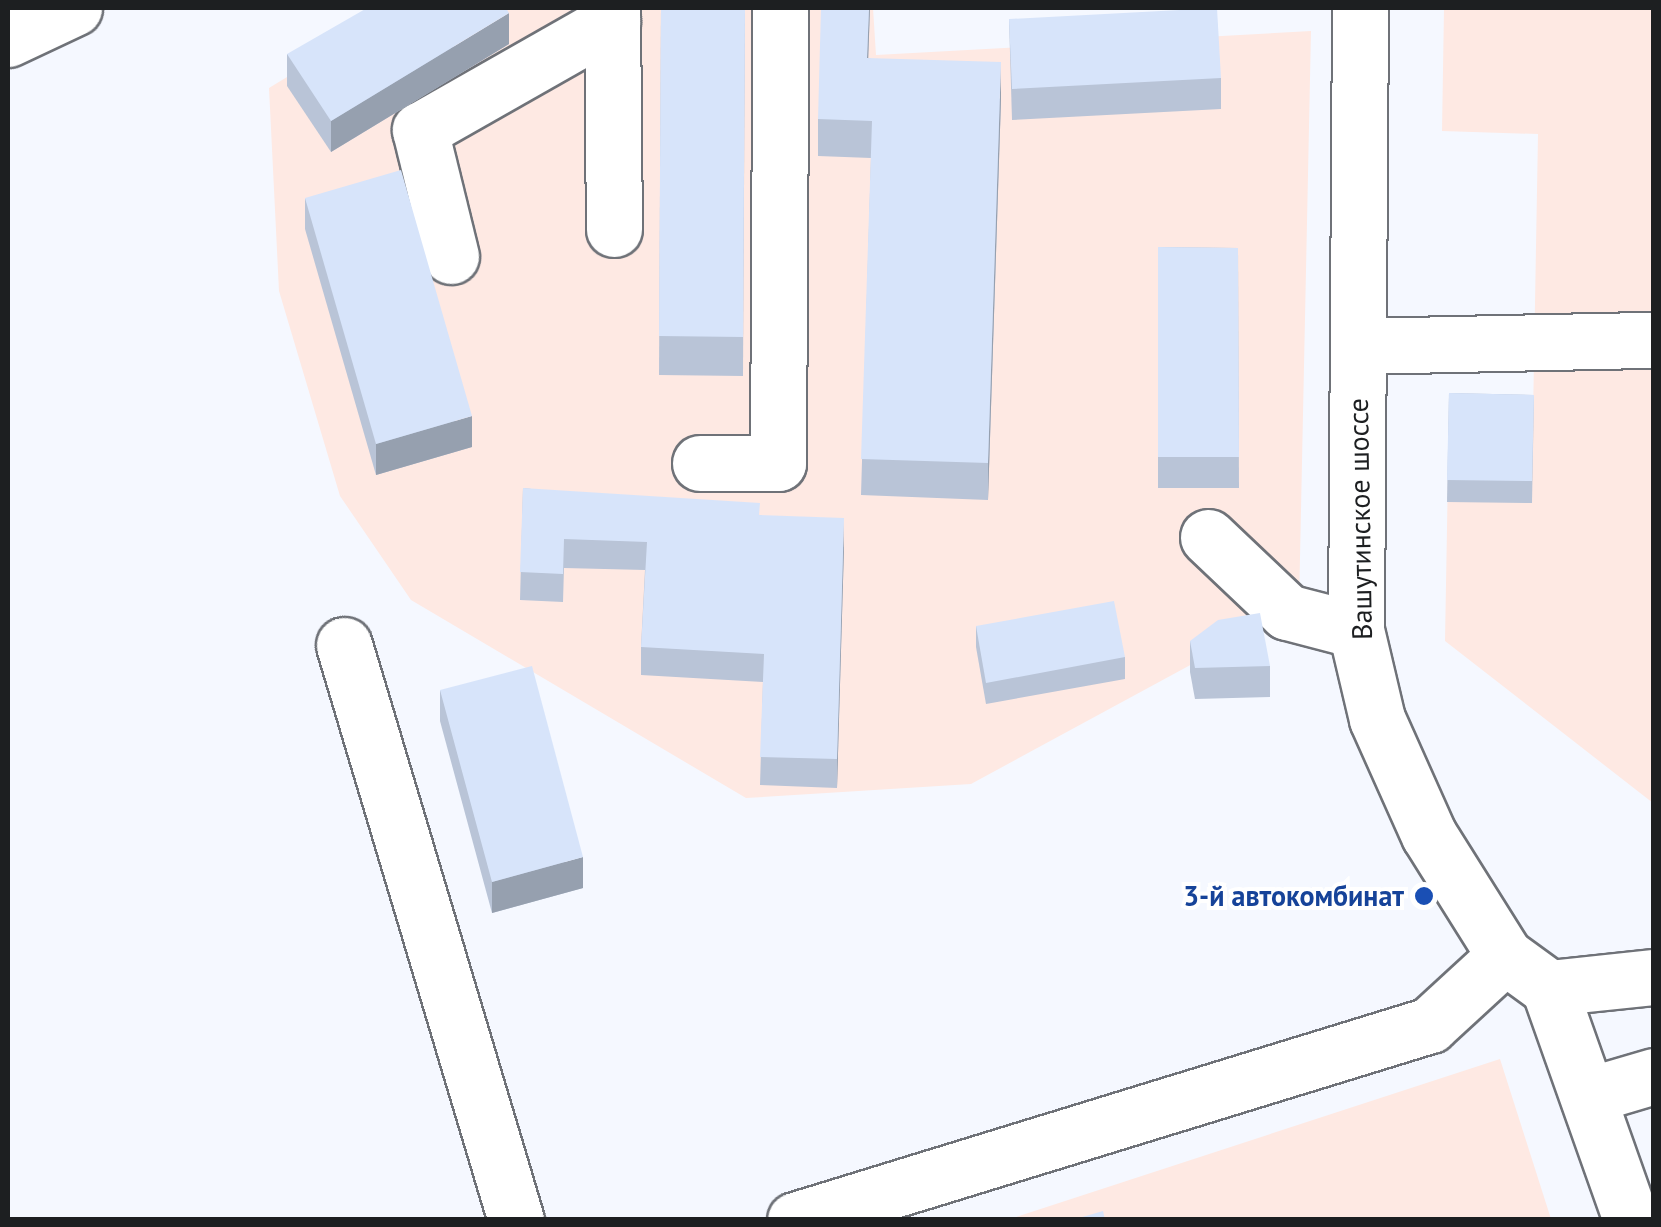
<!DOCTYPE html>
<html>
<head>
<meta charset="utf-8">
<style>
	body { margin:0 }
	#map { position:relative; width:1661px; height:1227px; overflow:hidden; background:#f5f8ff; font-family:"PT Sans",sans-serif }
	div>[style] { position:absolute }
	.industrial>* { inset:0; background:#fee9e3 }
	.roads { filter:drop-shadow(2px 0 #6f7278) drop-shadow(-2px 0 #6f7278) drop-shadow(0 2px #6f7278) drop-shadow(0 -2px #6f7278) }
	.minor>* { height:55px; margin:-27.5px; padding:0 27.5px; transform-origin:27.5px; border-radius:27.5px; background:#fff }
	.wall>* { inset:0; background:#b9c4d7 }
	.shaded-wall>* { inset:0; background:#96a0af }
	.building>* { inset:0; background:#d7e4fa }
	.dots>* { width:28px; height:28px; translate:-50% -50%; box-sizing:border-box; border:5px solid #fff; border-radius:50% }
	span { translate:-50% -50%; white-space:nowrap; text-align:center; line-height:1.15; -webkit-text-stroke:8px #fff; paint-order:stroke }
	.street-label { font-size:28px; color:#1d1f21 }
	.transit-label { font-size:28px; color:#164399; font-weight:700 }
	.right { translate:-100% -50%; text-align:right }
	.frame { position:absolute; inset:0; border:10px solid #1d1f21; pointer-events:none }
</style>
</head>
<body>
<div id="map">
	<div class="industrial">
		<div style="clip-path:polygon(400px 8px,873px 8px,876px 55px,1311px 31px,1299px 606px,971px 784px,746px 798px,411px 600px,340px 496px,279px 291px,269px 88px)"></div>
		<div style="clip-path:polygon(1444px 8px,1653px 8px,1653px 803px,1445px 641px,1449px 415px,1533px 416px,1538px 134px,1442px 131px)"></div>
		<div style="clip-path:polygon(1500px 1059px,1551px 1219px,1007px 1220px)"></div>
	</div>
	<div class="roads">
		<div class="minor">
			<div style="left:612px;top:8px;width:221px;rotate:89.5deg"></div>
			<div style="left:1360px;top:8px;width:622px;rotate:90.37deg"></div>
			<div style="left:1356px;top:630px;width:91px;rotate:76.7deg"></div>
			<div style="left:1377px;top:719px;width:127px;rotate:65.9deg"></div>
			<div style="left:1429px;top:835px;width:143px;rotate:57.9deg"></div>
			<div style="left:1505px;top:956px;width:54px;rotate:36deg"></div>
			<div style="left:1549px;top:988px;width:106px;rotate:-6deg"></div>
			<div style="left:8px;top:39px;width:73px;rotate:-25.2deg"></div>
			<div style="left:451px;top:256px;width:130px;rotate:-103.8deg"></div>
			<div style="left:420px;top:130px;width:221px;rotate:-29.6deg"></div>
			<div style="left:1358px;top:346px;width:296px;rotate:-1.2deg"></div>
			<div style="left:700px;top:463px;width:78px"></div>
			<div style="left:778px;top:463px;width:455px;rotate:-89.7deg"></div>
			<div style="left:1208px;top:537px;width:109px;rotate:43.5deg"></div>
			<div style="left:1287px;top:612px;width:71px;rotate:14.6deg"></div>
			<div style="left:344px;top:645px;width:600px;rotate:73.35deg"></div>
			<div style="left:1549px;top:988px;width:246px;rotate:70.5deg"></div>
			<div style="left:1593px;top:1094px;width:64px;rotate:-16.4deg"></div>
			<div style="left:795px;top:1220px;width:664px;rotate:-17.07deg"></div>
			<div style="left:1430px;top:1025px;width:102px;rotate:-42.6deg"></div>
		</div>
	</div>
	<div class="wall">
		<div style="clip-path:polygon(661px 8px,745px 8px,743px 376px,659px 375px)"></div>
		<div style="clip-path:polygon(870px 8px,868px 58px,1001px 99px,988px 500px,861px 495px,871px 158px,818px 156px,818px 119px)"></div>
		<div style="clip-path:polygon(1009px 19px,1221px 78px,1221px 109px,1012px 120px)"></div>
		<div style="clip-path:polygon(509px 44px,331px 152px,287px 86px,287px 54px)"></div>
		<div style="clip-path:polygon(305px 198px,472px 447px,376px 475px,305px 229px)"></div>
		<div style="clip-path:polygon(1158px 247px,1238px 248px,1239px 488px,1158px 488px)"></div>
		<div style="clip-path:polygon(1449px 393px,1534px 395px,1532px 503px,1447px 502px)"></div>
		<div style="clip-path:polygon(523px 488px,760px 515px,844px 547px,837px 788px,760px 785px,763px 682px,641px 675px,641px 647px,645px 570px,564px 568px,563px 602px,520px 600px)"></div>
		<div style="clip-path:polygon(976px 626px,1125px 657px,1125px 679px,986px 704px,976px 647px)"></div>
		<div style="clip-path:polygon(1190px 641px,1270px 666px,1270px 697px,1195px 699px,1190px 672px)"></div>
		<div style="clip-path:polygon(440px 690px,583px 888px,492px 913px,440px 721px)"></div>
	</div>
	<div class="shaded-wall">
		<div style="clip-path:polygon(869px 8px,870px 8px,867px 94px,867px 58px)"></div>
		<div style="clip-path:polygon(509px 13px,509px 44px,331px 152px,331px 121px)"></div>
		<div style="clip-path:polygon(1001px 62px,1001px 99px,988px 500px,988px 463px)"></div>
		<div style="clip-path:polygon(472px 416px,472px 447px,376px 475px,376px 444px)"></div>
		<div style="clip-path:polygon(844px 518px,844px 547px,837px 788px,837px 759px)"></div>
		<div style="clip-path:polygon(583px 857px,583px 888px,492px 913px,492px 882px)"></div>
	</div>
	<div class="building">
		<div style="clip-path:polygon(367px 8px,506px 8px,509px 13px,331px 121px,287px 54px)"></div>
		<div style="clip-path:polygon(661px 8px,745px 8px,743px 337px,659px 336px)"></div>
		<div style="clip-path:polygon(821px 8px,869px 8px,867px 58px,1001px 62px,988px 463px,861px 459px,872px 121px,818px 119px)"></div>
		<div style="clip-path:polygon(1217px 8px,1221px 78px,1012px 89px,1009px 19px)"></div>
		<div style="clip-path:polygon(401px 170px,472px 416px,376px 444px,305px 198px)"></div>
		<div style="clip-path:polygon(1158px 247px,1238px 248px,1239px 457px,1158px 457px)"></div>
		<div style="clip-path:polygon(1449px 393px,1534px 395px,1532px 481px,1447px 480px)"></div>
		<div style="clip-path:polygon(523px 488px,760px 503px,759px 515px,844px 518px,837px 759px,760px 757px,764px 654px,641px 647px,647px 542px,564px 539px,563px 574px,520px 572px)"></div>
		<div style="clip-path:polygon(1114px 601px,1125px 657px,986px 683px,976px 626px)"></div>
		<div style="clip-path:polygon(1260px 613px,1270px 666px,1195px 668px,1190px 641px,1218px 620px)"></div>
		<div style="clip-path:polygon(532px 666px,583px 857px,492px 882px,440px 690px)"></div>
		<div style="clip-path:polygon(1103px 1211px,1105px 1220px,1072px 1220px)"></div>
	</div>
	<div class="dots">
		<div style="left:1424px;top:896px;background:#1a4fb4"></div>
	</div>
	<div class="street-label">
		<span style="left:1360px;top:519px;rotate:-91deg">Вашутинское шоссе</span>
	</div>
	<div class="transit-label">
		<span class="right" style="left:1404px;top:896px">3-й автокомбинат</span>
	</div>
	<div class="frame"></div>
</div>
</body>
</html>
